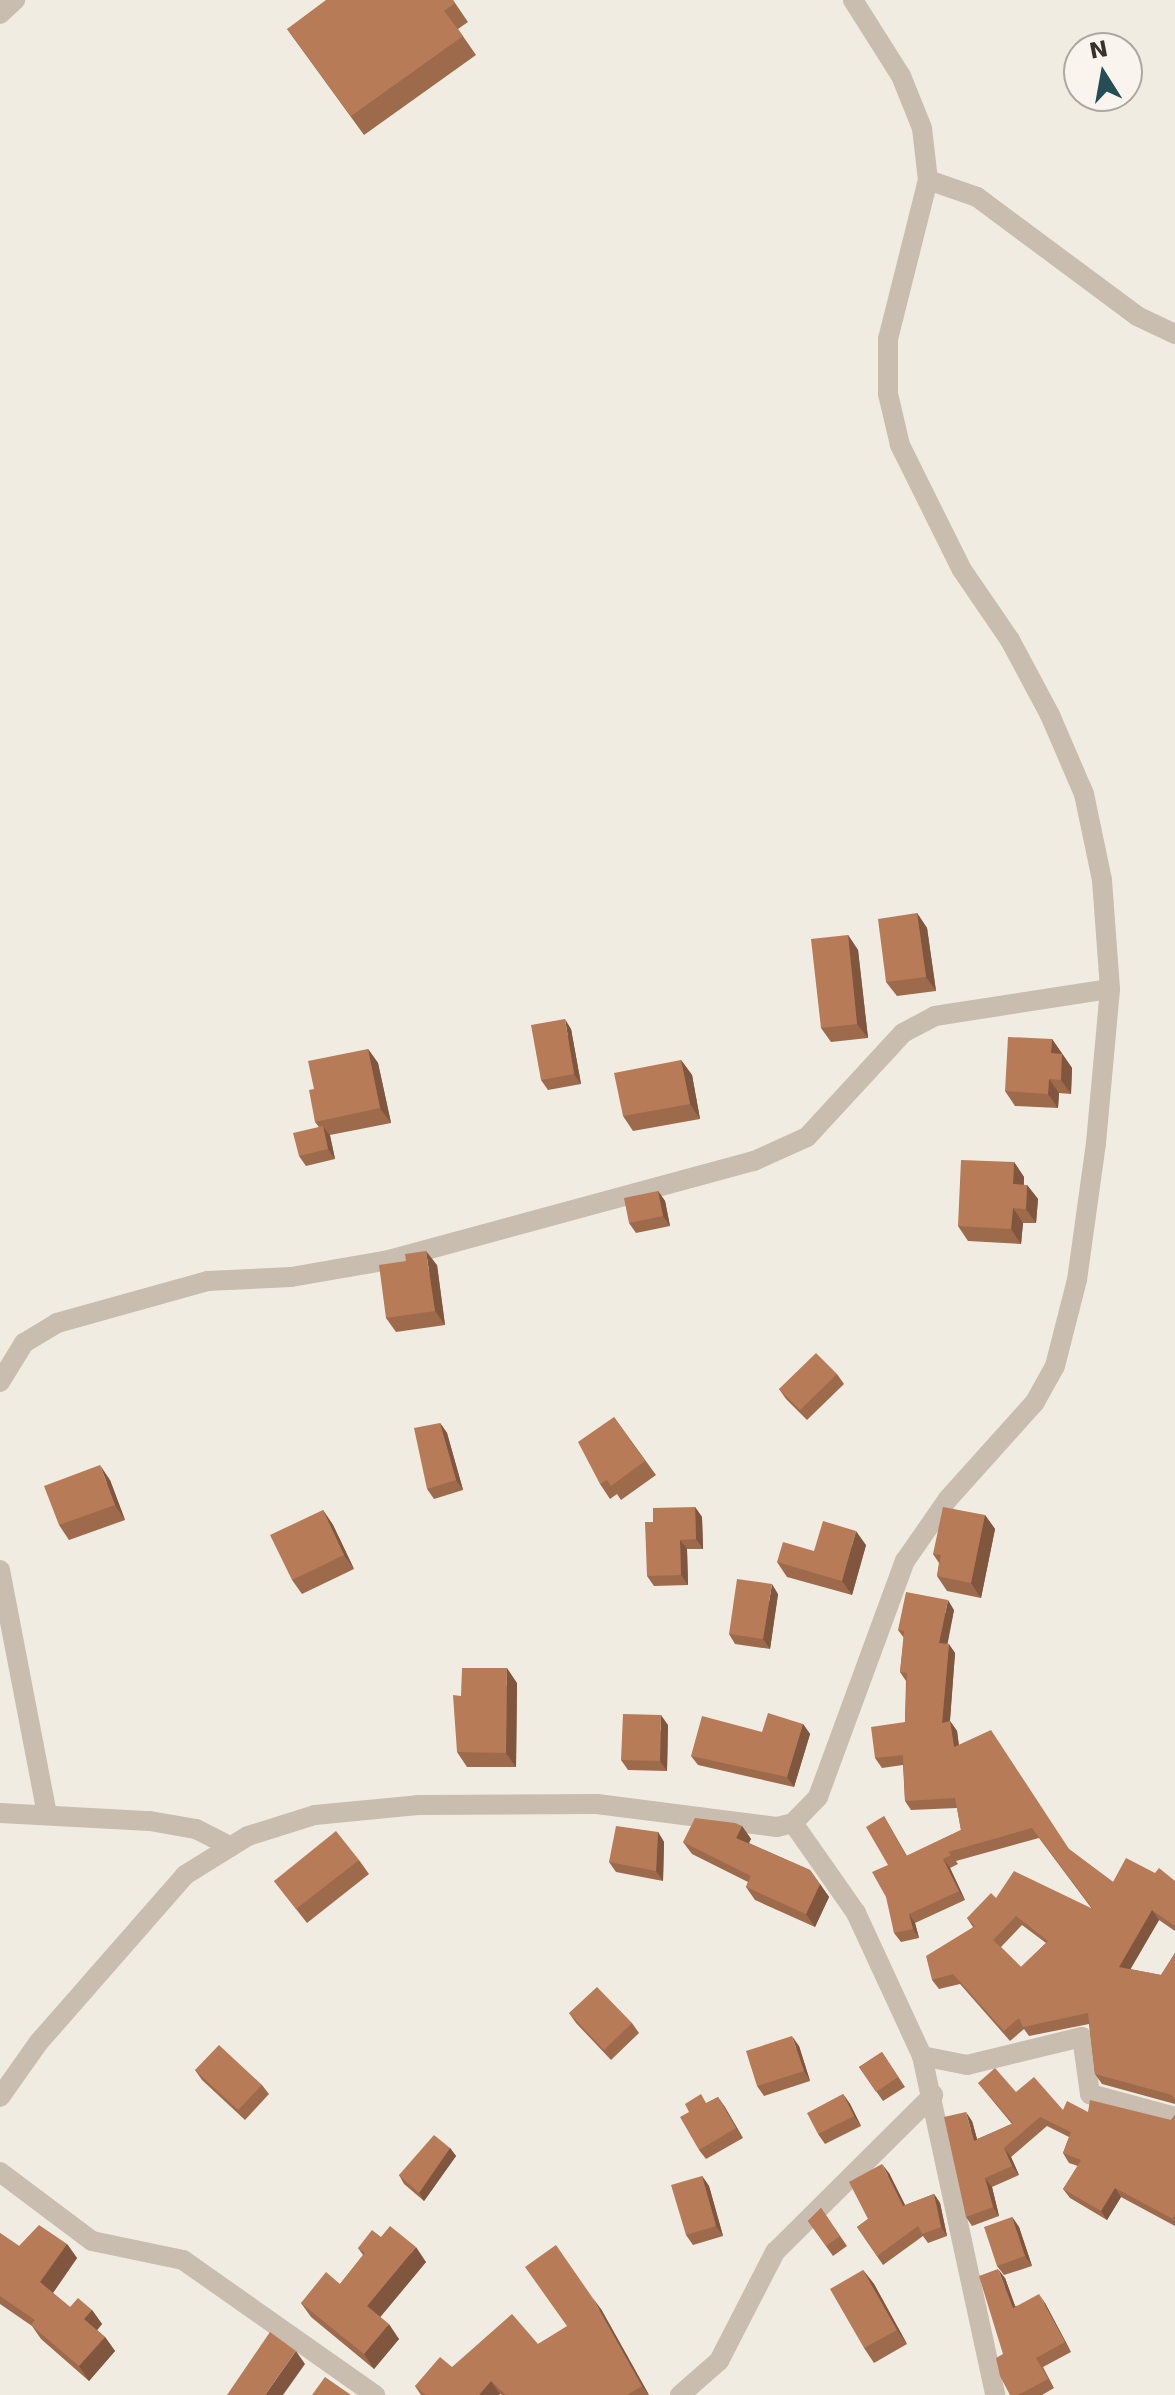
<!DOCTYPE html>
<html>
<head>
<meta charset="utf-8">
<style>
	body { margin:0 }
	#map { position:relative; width:1175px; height:2395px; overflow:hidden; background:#f1ece2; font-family:"DejaVu Sans",sans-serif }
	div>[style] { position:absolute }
	.minor>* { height:20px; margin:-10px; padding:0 10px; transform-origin:10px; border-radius:10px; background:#c8bdae }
	.wall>* { inset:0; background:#9e6a4c }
	.shaded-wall>* { inset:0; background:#81563e }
	.building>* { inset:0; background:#b87b58 }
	span { translate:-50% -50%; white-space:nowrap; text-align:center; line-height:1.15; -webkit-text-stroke:7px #f9f5ee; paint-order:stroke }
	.north { position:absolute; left:1063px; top:32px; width:80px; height:80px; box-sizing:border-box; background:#f9f5ee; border:2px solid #aca7a0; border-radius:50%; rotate:349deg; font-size:22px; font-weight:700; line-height:32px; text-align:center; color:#38312c }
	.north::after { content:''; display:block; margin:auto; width:28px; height:36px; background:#264c55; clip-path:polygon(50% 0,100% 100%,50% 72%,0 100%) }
</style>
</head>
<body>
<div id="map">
	<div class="minor">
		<div style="left:0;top:14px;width:21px;rotate:-43deg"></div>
		<div style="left:928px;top:180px;width:52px;rotate:19.1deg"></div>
		<div style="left:977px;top:197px;width:199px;rotate:36.6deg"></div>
		<div style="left:1137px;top:316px;width:42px;rotate:25.3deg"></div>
		<div style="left:0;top:1382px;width:46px;rotate:-58.4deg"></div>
		<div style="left:24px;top:1343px;width:39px;rotate:-31deg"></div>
		<div style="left:57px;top:1323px;width:156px;rotate:-15.6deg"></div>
		<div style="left:207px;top:1281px;width:84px;rotate:-2.7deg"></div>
		<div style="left:291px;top:1277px;width:99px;rotate:-9.8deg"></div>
		<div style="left:389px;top:1260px;width:378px;rotate:-15.2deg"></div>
		<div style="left:754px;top:1161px;width:58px;rotate:-24.4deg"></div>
		<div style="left:807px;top:1137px;width:142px;rotate:-47.3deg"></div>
		<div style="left:903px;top:1033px;width:36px;rotate:-28deg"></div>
		<div style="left:935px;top:1016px;width:177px;rotate:-8.8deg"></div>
		<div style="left:0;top:1570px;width:248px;rotate:79.1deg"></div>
		<div style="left:0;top:1813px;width:150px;rotate:3.1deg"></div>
		<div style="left:150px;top:1821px;width:47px;rotate:9.9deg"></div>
		<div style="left:196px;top:1829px;width:39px;rotate:27deg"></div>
		<div style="left:793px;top:1823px;width:110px;rotate:55deg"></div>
		<div style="left:856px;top:1913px;width:157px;rotate:65.2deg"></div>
		<div style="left:922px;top:2056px;width:347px;rotate:77.8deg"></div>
		<div style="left:922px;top:2056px;width:46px;rotate:11.3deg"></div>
		<div style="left:967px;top:2065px;width:118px;rotate:-13.7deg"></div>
		<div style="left:1082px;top:2037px;width:58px;rotate:82deg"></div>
		<div style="left:1090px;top:2094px;width:88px;rotate:15.1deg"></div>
		<div style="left:0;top:2097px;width:67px;rotate:-54.7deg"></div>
		<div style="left:39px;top:2042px;width:222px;rotate:-48.8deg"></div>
		<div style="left:185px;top:1875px;width:74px;rotate:-31.8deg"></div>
		<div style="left:248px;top:1836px;width:70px;rotate:-17.4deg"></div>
		<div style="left:315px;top:1815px;width:103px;rotate:-5.5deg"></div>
		<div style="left:418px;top:1805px;width:179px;rotate:-0.3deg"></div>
		<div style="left:597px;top:1804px;width:181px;rotate:7.3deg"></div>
		<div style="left:777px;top:1827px;width:16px;rotate:-14deg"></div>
		<div style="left:793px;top:1823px;width:36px;rotate:-46deg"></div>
		<div style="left:818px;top:1797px;width:252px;rotate:-69.8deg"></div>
		<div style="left:905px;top:1561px;width:75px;rotate:-55.3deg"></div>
		<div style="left:948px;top:1499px;width:130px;rotate:-48.1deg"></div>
		<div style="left:1035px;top:1402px;width:41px;rotate:-60.9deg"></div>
		<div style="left:1055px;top:1366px;width:89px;rotate:-75.7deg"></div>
		<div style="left:1077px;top:1280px;width:138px;rotate:-82.1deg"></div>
		<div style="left:1096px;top:1143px;width:155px;rotate:-84.8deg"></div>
		<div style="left:1110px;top:989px;width:109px;rotate:-94.2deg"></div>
		<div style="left:1102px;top:880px;width:88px;rotate:-101.8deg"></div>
		<div style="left:1084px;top:794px;width:86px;rotate:-113.3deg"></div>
		<div style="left:1050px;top:715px;width:85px;rotate:-118.1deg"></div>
		<div style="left:1010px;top:640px;width:85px;rotate:-124.4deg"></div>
		<div style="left:962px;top:570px;width:140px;rotate:-116.4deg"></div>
		<div style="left:900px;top:445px;width:52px;rotate:-103.2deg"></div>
		<div style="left:888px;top:394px;width:55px;rotate:-90deg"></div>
		<div style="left:888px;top:339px;width:164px;rotate:-75.9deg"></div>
		<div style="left:928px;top:180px;width:52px;rotate:-96.6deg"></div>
		<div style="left:922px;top:128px;width:56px;rotate:-112deg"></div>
		<div style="left:901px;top:76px;width:90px;rotate:-122.3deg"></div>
		<div style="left:0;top:2172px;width:115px;rotate:36.9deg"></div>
		<div style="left:92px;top:2241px;width:93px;rotate:11.8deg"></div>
		<div style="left:183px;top:2260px;width:235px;rotate:35.1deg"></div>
		<div style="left:680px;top:2395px;width:52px;rotate:-41.1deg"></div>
		<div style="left:719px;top:2361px;width:123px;rotate:-62.8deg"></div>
		<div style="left:775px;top:2252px;width:223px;rotate:-44.8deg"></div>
	</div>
	<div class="wall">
		<div style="clip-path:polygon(453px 0,468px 22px,458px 29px,476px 55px,364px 135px,287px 29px)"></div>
		<div style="clip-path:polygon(917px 913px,927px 928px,936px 991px,897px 996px,886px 982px)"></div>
		<div style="clip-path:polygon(848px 935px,858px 950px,868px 1038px,831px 1042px,821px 1028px)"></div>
		<div style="clip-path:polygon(571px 1029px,581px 1084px,548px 1090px,541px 1080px)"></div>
		<div style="clip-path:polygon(1052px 1039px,1072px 1068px,1071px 1094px,1059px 1093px,1058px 1108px,1015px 1106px,1005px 1091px)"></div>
		<div style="clip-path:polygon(368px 1049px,378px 1063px,391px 1123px,330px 1135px,335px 1159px,306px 1166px,299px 1156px,319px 1127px,315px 1122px,314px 1089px)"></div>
		<div style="clip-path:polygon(681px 1060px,692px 1075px,700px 1119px,633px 1131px,623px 1116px)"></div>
		<div style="clip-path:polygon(1014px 1162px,1024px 1177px,1024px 1185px,1027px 1185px,1038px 1199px,1036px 1223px,1023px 1223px,1021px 1244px,968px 1241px,958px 1226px)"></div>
		<div style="clip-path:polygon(658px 1191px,665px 1201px,670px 1226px,636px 1233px,629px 1223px)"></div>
		<div style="clip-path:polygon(437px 1265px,445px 1325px,396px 1332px,386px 1318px)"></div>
		<div style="clip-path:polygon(837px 1374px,844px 1384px,807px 1420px,786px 1399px,779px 1389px)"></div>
		<div style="clip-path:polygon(614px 1417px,656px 1475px,621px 1500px,617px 1494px,610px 1499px,600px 1484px)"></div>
		<div style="clip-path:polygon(440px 1423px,447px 1433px,463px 1490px,434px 1499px,427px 1489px)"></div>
		<div style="clip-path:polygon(110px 1480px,125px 1520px,69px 1540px,59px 1525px)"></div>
		<div style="clip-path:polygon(695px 1507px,702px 1517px,703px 1549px,687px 1549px,688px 1585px,654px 1586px,647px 1576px,653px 1522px)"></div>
		<div style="clip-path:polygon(323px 1510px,333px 1525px,354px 1569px,302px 1594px,292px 1580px)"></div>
		<div style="clip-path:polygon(985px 1515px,995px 1529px,981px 1598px,947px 1591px,937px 1576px,939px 1563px,933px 1554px)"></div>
		<div style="clip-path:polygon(866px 1545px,852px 1595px,787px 1577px,777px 1562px,814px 1551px)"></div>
		<div style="clip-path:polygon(778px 1594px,770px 1649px,735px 1644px,729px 1634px)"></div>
		<div style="clip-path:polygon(evenodd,954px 1610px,947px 1643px,955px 1653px,950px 1721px,957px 1731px,959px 1745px,1070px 1850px,1113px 1882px,1155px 1873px,1175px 1881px,1175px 1931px,1159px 1920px,1130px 1969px,1161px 1975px,1175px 1953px,1175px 2104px,1102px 2084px,1095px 2074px,1089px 2024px,1029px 2036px,1024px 2029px,1010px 2041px,960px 1984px,939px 1989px,932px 1980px,973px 1927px,967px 1918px,996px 1898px,1092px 1909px,1039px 1838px,956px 1861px,958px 1864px,950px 1868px,965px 1900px,915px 1923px,919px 1938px,901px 1942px,894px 1933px,884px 1816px,907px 1856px,961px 1830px,957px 1808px,911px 1810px,905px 1801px,903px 1765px,882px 1768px,875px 1758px,905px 1722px,906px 1681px,900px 1672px,904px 1638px,898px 1630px,954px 1610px,1022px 1925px,1046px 1943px,1021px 1967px,1001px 1947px,1022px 1925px)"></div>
		<div style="clip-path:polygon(517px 1683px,516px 1767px,467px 1767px,457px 1752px,461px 1696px)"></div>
		<div style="clip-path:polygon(803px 1724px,810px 1734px,794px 1787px,698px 1765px,691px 1756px,762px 1732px)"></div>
		<div style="clip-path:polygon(668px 1725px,667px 1771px,628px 1770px,621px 1760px)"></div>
		<div style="clip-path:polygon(742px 1826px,751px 1839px,749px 1843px,810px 1870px,829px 1897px,815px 1927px,755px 1900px,746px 1887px,748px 1882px,692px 1854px,683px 1842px)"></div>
		<div style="clip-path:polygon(658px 1832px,664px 1842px,663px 1881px,616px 1872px,609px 1862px)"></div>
		<div style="clip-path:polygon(359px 1860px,369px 1874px,307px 1923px,274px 1881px)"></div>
		<div style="clip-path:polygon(569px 2013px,632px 2023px,639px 2033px,611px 2060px,576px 2023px)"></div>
		<div style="clip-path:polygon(799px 2046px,810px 2081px,764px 2096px,757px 2086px)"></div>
		<div style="clip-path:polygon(882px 2052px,905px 2087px,883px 2101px,859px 2067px)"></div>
		<div style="clip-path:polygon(195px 2070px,262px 2085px,269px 2094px,245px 2120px,202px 2080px)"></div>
		<div style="clip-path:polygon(978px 2083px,1016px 2092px,1063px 2110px,1171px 2120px,1175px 2115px,1175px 2226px,1121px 2197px,1107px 2220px,1070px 2198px,1063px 2189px,1078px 2166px,1069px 2163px,1063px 2153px,1069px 2137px,1047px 2126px,1011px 2157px,1019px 2175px,992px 2187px,999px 2216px,972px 2226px,966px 2217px,972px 2121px,977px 2139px,1012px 2124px)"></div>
		<div style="clip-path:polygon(843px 2094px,850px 2104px,861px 2126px,825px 2144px,818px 2134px)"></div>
		<div style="clip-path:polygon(718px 2097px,743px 2138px,706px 2159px,699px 2150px,707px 2103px)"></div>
		<div style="clip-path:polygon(450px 2148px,456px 2156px,424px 2201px,404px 2184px,399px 2175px)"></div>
		<div style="clip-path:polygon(889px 2173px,905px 2205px,934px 2194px,940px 2203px,947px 2236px,928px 2243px,923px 2236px,883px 2265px,857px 2227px,868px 2219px)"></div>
		<div style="clip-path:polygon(702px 2176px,709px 2186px,723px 2236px,693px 2245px,686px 2235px)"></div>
		<div style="clip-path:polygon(821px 2208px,847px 2246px,833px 2256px,808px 2221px)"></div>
		<div style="clip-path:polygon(1012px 2217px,1019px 2227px,1032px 2266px,1004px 2275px,997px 2266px)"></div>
		<div style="clip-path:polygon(0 2233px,19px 2246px,67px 2244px,77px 2258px,53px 2293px,70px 2307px,92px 2310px,102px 2324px,97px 2330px,105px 2337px,115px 2351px,89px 2381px,41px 2339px,32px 2326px,0 2304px)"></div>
		<div style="clip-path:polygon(381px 2237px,426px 2262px,380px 2317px,399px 2339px,374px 2369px,311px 2317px,301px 2303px,340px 2284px,363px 2255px,358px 2248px)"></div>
		<div style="clip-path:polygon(863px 2270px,874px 2284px,907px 2344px,874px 2363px,864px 2348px)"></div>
		<div style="clip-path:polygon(1005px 2278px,1015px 2306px,1045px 2303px,1071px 2352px,1043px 2367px,1054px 2388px,1042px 2395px,1010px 2395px,1003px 2354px)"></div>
		<div style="clip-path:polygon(601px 2309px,649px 2395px,502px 2395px,500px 2394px,499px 2395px,421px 2395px,415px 2386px,452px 2367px,538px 2344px)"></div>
	</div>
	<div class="shaded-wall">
		<div style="clip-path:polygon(917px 913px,927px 928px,936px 991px,926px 977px)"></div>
		<div style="clip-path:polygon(848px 935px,858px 950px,868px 1038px,857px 1024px)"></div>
		<div style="clip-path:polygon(565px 1019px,571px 1029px,581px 1084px,574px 1074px)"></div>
		<div style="clip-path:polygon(1052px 1039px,1072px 1068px,1071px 1094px,1061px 1080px,1051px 1053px)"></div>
		<div style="clip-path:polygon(368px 1049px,378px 1063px,391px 1123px,380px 1108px)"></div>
		<div style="clip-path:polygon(681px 1060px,692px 1075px,700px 1119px,690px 1104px)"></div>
		<div style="clip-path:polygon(1049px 1079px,1059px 1093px,1058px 1108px,1048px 1094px)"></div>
		<div style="clip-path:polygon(323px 1126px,330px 1136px,335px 1159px,328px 1149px)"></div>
		<div style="clip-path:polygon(1014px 1162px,1024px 1177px,1023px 1199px,1013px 1184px)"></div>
		<div style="clip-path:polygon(1027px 1185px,1038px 1199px,1036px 1223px,1026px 1209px)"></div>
		<div style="clip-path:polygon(658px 1191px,665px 1201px,670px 1226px,663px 1216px)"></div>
		<div style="clip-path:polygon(1013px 1208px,1023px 1223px,1021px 1244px,1011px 1229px)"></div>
		<div style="clip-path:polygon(426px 1251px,437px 1265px,445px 1325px,435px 1311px)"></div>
		<div style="clip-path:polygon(440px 1423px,447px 1433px,463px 1490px,456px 1480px)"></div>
		<div style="clip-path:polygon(100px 1465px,110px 1480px,125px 1520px,115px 1505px)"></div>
		<div style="clip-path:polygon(695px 1507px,702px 1517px,703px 1549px,696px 1539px)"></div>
		<div style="clip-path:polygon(323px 1510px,333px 1525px,354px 1569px,344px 1555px)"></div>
		<div style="clip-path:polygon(985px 1515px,995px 1529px,981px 1598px,971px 1583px)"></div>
		<div style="clip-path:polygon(856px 1531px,866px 1545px,852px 1595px,842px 1581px)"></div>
		<div style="clip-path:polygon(680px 1540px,687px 1549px,688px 1585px,681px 1575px)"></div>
		<div style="clip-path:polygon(772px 1584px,778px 1594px,770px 1649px,763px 1639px)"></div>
		<div style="clip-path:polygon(948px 1600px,954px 1610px,946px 1652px,939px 1643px)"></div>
		<div style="clip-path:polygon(949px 1644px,955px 1653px,949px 1732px,942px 1723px)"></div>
		<div style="clip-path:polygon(507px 1668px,517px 1683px,516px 1767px,506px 1753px)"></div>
		<div style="clip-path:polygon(661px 1715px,668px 1725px,667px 1771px,660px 1761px)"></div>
		<div style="clip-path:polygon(950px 1721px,957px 1731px,960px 1756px,954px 1747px)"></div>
		<div style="clip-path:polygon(803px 1724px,810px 1734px,794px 1787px,787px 1777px)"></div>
		<div style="clip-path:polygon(742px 1826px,751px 1839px,745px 1850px,736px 1838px)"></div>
		<div style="clip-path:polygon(658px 1832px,664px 1842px,663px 1881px,656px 1871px)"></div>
		<div style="clip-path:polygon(943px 1859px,950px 1868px,965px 1900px,959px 1891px)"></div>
		<div style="clip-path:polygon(820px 1884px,829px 1897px,815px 1927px,806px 1914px)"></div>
		<div style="clip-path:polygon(1152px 1910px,1159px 1920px,1126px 1977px,1119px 1967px)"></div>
		<div style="clip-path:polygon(909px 1914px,915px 1923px,919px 1938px,913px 1929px)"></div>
		<div style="clip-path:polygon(792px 2036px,799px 2046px,810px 2081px,804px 2071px)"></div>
		<div style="clip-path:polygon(843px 2094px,850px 2104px,861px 2126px,854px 2116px)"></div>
		<div style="clip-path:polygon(718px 2097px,725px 2107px,743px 2138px,736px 2128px)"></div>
		<div style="clip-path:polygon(966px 2112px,972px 2121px,980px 2150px,974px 2141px)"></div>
		<div style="clip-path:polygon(450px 2148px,456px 2156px,424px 2201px,419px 2193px)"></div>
		<div style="clip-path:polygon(1004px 2148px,1011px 2157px,1019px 2175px,1012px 2166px)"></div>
		<div style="clip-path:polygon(882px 2164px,889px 2173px,910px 2215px,903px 2206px)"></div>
		<div style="clip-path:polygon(702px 2176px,709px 2186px,723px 2236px,716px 2226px)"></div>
		<div style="clip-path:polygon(985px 2178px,992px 2187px,999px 2216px,993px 2207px)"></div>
		<div style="clip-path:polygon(1115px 2188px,1121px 2197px,1107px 2220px,1101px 2211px)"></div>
		<div style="clip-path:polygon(934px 2194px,940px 2203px,947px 2236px,941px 2227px)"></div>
		<div style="clip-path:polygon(1012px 2217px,1019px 2227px,1032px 2266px,1025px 2256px)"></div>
		<div style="clip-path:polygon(67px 2244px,77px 2258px,50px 2297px,40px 2282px)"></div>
		<div style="clip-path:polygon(416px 2247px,426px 2262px,377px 2321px,367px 2306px)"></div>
		<div style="clip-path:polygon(998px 2269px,1005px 2278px,1019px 2317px,1013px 2308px)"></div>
		<div style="clip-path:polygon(863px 2270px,874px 2284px,907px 2344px,897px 2330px)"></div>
		<div style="clip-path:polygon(1039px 2294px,1045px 2303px,1071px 2352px,1065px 2342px)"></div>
		<div style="clip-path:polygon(592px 2297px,601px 2309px,649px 2395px,642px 2386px)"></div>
		<div style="clip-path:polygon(92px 2310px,102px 2324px,94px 2334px,84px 2319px)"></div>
		<div style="clip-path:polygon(389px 2324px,399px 2339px,374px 2369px,364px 2354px)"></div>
		<div style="clip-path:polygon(105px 2337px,115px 2351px,89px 2381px,79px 2366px)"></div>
		<div style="clip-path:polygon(296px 2351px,305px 2364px,283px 2395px,265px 2395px)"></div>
		<div style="clip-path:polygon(491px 2381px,500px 2394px,499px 2395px,479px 2395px)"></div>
	</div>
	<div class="building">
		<div style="clip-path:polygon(326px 0,453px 0,455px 3px,444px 11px,463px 36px,351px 116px,287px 29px)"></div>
		<div style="clip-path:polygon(917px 913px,926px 977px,886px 982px,878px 919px)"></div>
		<div style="clip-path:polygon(848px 935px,857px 1024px,821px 1028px,811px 939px)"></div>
		<div style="clip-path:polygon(565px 1019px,574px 1074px,541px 1080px,531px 1025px)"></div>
		<div style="clip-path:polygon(1008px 1037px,1052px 1039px,1051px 1053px,1062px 1054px,1061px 1080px,1049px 1079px,1048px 1094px,1005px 1091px)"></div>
		<div style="clip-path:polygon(368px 1049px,380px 1108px,315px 1122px,309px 1090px,314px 1089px,308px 1061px)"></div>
		<div style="clip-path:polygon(681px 1060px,690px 1104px,623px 1116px,614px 1073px)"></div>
		<div style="clip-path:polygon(323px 1126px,328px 1149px,299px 1156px,293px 1133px)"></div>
		<div style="clip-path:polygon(961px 1160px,1014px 1162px,1013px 1184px,1027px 1185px,1026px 1209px,1013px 1208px,1011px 1229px,958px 1226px)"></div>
		<div style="clip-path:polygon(658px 1191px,663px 1216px,629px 1223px,624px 1198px)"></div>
		<div style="clip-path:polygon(426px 1251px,435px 1311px,386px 1318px,379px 1265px,406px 1261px,405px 1254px)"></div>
		<div style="clip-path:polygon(816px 1353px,837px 1374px,800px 1410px,779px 1389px)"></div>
		<div style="clip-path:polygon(614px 1417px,645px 1461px,611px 1486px,607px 1480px,600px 1484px,578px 1442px)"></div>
		<div style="clip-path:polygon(440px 1423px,456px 1480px,427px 1489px,414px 1428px)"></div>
		<div style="clip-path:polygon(100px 1465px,115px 1505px,59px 1525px,44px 1486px)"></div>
		<div style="clip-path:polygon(695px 1507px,696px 1539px,680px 1540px,681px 1575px,647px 1576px,645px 1522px,653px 1522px,653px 1508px)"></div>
		<div style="clip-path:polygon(943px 1507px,985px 1515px,971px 1583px,937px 1576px,941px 1555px,933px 1554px)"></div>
		<div style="clip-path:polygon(323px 1510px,344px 1555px,292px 1580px,270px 1535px)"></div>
		<div style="clip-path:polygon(823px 1521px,856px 1531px,842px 1581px,777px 1562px,783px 1542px,814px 1551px)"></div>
		<div style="clip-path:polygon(737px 1579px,772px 1584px,763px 1639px,729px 1634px)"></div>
		<div style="clip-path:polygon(evenodd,906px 1592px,948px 1600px,939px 1643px,949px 1644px,942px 1723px,950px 1721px,954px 1747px,991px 1730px,1069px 1849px,1113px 1882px,1126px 1858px,1155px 1873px,1159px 1868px,1175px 1881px,1175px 1926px,1152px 1910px,1119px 1967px,1161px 1975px,1175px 1953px,1175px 2099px,1172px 2095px,1095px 2074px,1088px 2013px,1023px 2027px,1019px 2018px,1004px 2031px,953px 1974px,932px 1980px,926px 1956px,975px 1926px,967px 1918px,991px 1893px,996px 1898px,1014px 1871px,1093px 1909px,1032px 1828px,948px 1852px,951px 1855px,943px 1859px,959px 1891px,909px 1914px,913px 1929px,894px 1933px,886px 1897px,872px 1872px,888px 1865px,866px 1827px,884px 1816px,906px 1856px,961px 1830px,955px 1798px,905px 1801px,903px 1755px,875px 1758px,871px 1727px,905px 1722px,907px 1673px,900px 1672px,904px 1631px,898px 1630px,906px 1592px,1016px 1916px,1048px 1941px,1021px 1967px,993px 1940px,1016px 1916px)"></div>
		<div style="clip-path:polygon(462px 1668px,507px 1668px,506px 1753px,457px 1752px,453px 1695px,461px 1696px)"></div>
		<div style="clip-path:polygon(768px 1713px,803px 1724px,787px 1777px,691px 1756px,702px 1716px,762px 1732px)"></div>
		<div style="clip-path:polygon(623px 1714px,661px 1715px,660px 1761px,621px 1760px)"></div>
		<div style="clip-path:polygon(695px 1818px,735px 1823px,742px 1826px,736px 1838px,810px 1870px,820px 1884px,806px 1914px,746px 1887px,751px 1876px,683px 1842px)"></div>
		<div style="clip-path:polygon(616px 1826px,658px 1832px,656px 1871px,609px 1862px)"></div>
		<div style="clip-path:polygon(336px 1831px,359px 1860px,296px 1909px,274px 1881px)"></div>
		<div style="clip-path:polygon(597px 1987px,632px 2023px,604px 2050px,569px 2013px)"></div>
		<div style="clip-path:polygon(792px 2036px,804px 2071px,757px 2086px,746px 2051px)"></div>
		<div style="clip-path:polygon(219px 2045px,262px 2085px,238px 2110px,195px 2070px)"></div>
		<div style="clip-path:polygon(882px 2052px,898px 2077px,876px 2092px,859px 2067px)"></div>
		<div style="clip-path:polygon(995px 2068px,1016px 2092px,1034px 2077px,1063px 2110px,1067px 2101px,1088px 2112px,1090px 2100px,1171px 2120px,1175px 2115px,1175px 2214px,1173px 2219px,1115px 2188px,1101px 2211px,1063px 2189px,1081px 2160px,1063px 2153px,1071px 2132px,1040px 2117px,1004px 2148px,1012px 2166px,985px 2178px,993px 2207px,966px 2217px,944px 2117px,966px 2112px,974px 2141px,1013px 2123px,978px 2083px)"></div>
		<div style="clip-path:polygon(701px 2094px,706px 2103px,718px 2097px,736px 2128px,699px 2150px,680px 2117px,689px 2112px,685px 2104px)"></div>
		<div style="clip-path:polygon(843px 2094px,854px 2116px,818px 2134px,807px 2113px)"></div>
		<div style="clip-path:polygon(434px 2135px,450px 2148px,419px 2193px,399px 2175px)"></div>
		<div style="clip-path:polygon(882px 2164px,903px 2206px,934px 2194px,941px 2227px,922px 2234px,918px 2226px,877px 2256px,857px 2227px,868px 2219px,849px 2182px)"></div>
		<div style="clip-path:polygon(702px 2176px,716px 2226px,686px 2235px,671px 2185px)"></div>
		<div style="clip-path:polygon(821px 2208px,840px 2236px,826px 2246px,808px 2221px)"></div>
		<div style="clip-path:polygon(1012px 2217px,1025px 2256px,997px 2266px,984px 2227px)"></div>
		<div style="clip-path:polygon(39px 2225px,67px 2244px,40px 2282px,70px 2307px,78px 2298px,92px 2310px,84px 2319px,105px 2337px,79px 2366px,31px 2325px,35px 2320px,0 2296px,0 2233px,19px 2246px)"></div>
		<div style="clip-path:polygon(390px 2226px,416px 2247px,367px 2306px,389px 2324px,364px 2354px,301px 2303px,326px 2272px,340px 2284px,365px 2253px,358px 2248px,372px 2230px,381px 2237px)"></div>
		<div style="clip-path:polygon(556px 2245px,592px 2297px,642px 2386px,627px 2395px,506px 2395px,491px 2381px,479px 2395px,426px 2395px,415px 2386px,440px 2357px,452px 2367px,512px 2314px,538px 2344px,567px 2326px,525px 2267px)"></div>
		<div style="clip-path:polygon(998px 2269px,1013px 2308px,1039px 2294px,1065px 2342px,1036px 2358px,1048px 2379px,1018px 2395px,1010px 2395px,1000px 2376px,996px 2358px,1003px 2354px,979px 2276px)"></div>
		<div style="clip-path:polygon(863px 2270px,897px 2330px,864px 2348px,830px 2289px)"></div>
		<div style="clip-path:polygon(270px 2332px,296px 2351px,265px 2395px,227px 2395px)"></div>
		<div style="clip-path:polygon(325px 2377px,351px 2395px,312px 2395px)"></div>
	</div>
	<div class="north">N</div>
</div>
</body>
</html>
